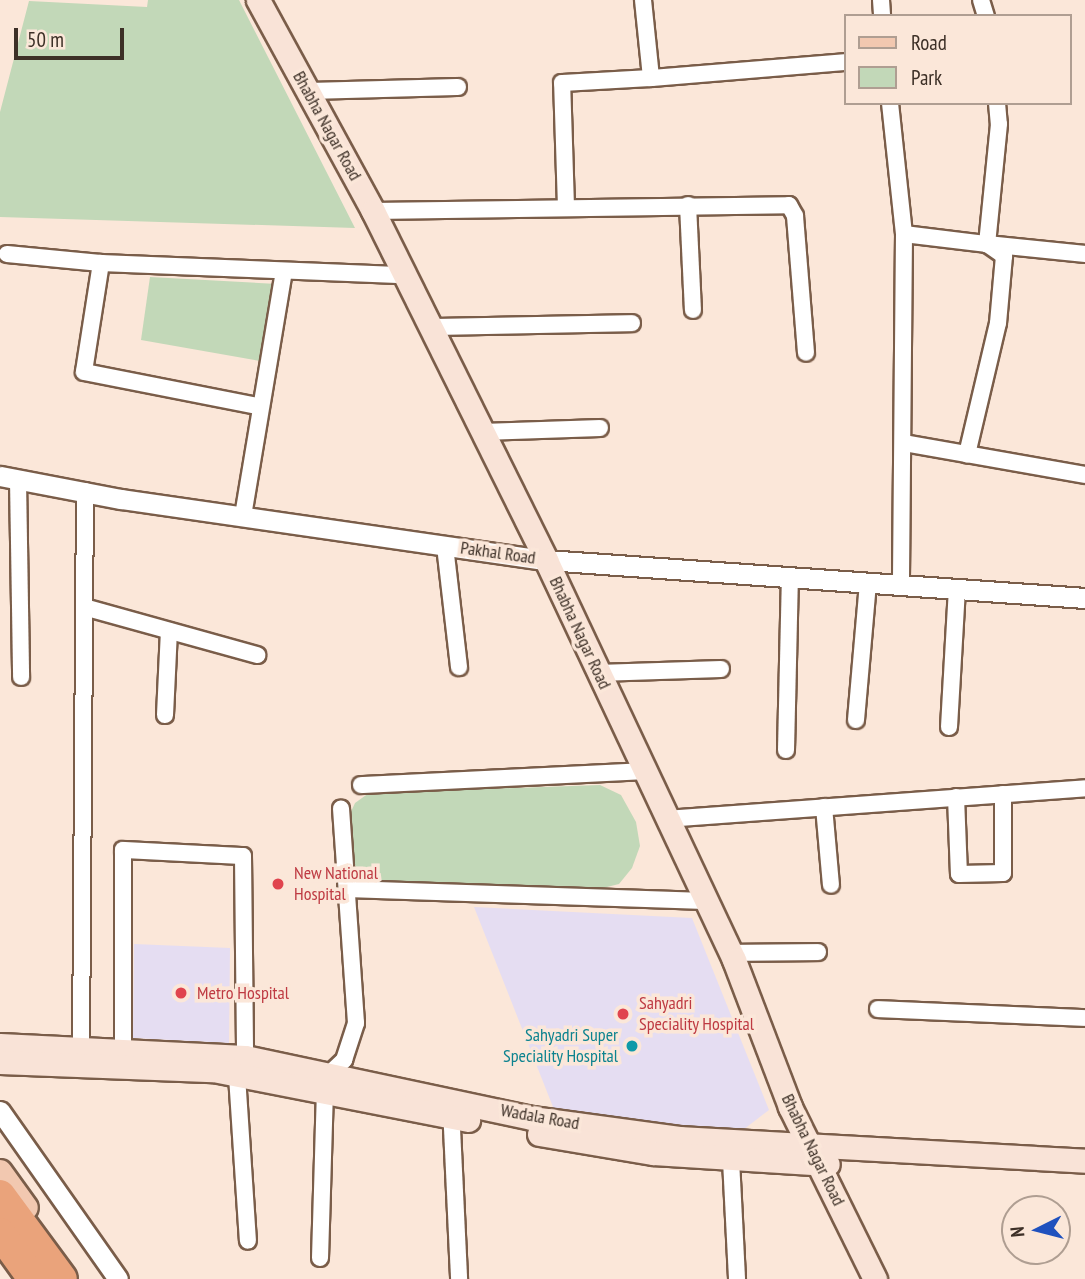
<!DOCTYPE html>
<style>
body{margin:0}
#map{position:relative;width:1085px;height:1279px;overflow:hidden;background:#fbe7d9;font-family:"PT Sans Narrow",sans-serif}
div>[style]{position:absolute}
.medical>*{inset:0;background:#e5ddf2}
.green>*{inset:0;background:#c2d8b8}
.roads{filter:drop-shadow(2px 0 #7a5d49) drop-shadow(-2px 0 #7a5d49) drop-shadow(0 2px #7a5d49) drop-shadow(0 -2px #7a5d49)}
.minor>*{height:16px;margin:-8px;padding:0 8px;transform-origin:8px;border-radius:8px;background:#fff}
.tertiary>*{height:19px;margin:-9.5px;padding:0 9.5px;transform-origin:9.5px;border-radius:9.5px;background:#fff}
.secondary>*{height:23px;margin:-11.5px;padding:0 11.5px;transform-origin:11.5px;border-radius:11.5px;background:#f9e3d7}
.primary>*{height:24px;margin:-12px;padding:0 12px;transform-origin:12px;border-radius:12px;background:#f2c8b0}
.motorway>*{height:30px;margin:-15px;padding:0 15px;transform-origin:15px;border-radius:15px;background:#eaa37b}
.dots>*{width:19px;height:19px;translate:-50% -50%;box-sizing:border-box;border:4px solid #fbe7d9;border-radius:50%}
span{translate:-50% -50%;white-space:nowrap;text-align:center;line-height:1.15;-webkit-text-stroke:7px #fbe7d9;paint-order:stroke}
.street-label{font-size:18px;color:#3d3027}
.health-label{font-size:18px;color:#be3a42}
.left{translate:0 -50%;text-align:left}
.culture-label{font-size:18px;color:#0d838f}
.right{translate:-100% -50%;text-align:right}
.legend{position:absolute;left:844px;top:14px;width:228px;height:91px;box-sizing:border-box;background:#fbe7d9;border:2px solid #af9e92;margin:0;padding:9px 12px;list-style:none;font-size:21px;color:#3d3027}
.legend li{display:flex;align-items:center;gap:14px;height:35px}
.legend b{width:35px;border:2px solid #af9e92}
.north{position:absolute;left:1001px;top:1195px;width:70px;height:70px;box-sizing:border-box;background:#fbe7d9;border:2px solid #af9e92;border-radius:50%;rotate:264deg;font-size:19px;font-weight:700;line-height:28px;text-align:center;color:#3d3027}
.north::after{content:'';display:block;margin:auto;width:24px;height:32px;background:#1f51be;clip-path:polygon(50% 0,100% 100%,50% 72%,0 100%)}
.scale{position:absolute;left:14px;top:28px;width:110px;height:32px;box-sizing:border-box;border:4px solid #3d3027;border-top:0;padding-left:9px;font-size:21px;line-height:24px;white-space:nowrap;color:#3d3027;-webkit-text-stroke:5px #fbe7d9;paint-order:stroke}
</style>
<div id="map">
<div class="medical">
<div style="clip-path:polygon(474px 907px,692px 918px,769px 1110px,739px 1133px,555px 1112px)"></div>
<div style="clip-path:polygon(134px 944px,230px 948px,229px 1043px,133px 1038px)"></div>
</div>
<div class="green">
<div style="clip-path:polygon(148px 0,239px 0,355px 228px,0 217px,0 112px,29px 1px,147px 7px)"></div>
<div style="clip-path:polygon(150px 277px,277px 284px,260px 361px,141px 340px)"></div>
<div style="clip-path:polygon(600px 785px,621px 795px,636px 822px,640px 846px,632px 868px,619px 884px,595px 890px,370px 883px,358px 872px,351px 855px,348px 818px,355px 803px,369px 793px)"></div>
</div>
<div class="roads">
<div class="minor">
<div style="left:643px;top:0;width:78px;rotate:84.1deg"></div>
<div style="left:651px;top:78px;width:195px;rotate:-4.7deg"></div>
<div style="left:881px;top:0;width:16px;rotate:86deg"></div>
<div style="left:981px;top:0;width:17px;rotate:73deg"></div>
<div style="left:308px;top:91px;width:150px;rotate:-1.5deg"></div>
<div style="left:890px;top:103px;width:132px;rotate:83.9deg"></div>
<div style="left:904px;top:234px;width:352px;rotate:90.5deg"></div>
<div style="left:997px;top:103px;width:21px;rotate:85deg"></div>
<div style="left:999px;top:124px;width:121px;rotate:95.7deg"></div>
<div style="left:987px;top:244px;width:99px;rotate:5.8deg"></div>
<div style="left:688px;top:205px;width:105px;rotate:87.3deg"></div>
<div style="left:566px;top:207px;width:124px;rotate:-91.8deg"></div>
<div style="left:562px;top:83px;width:89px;rotate:-3.2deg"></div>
<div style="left:373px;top:211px;width:416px;rotate:-0.8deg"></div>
<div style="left:789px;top:205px;width:13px;rotate:61deg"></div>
<div style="left:795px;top:216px;width:137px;rotate:85.4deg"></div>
<div style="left:904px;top:234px;width:84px;rotate:6.9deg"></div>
<div style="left:987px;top:244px;width:21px;rotate:35deg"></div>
<div style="left:1004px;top:256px;width:67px;rotate:95.1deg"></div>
<div style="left:998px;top:323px;width:135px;rotate:103.3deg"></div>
<div style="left:7px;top:254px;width:94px;rotate:5.5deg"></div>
<div style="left:101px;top:263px;width:303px;rotate:2.3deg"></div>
<div style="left:101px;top:263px;width:110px;rotate:98.9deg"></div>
<div style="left:84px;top:372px;width:177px;rotate:11.1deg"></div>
<div style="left:430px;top:327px;width:202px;rotate:-1.1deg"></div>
<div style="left:483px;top:432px;width:117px;rotate:-2deg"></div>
<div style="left:904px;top:443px;width:184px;rotate:10deg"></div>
<div style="left:18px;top:479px;width:198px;rotate:89.1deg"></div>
<div style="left:243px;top:516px;width:248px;rotate:-80.5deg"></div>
<div style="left:445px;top:546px;width:122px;rotate:83.4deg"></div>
<div style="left:84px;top:607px;width:180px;rotate:15.5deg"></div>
<div style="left:598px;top:673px;width:123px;rotate:-1.9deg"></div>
<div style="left:165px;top:715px;width:84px;rotate:-87.3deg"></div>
<div style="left:856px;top:720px;width:137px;rotate:-85deg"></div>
<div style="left:949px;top:727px;width:137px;rotate:-86.7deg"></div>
<div style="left:786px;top:750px;width:172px;rotate:-88.7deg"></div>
<div style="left:361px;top:785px;width:283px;rotate:-2.8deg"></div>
<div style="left:956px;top:797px;width:77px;rotate:87.8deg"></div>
<div style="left:959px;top:874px;width:44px;rotate:-1.3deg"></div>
<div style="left:1003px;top:873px;width:79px;rotate:-90deg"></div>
<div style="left:824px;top:807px;width:78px;rotate:84.9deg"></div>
<div style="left:667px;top:819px;width:419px;rotate:-4.2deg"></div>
<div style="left:347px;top:889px;width:358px;rotate:1.9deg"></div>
<div style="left:729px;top:953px;width:89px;rotate:-0.6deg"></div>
<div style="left:878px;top:1009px;width:207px;rotate:2.5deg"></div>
<div style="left:81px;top:1047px;width:556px;rotate:-89.59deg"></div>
<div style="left:123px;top:1049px;width:199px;rotate:-90deg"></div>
<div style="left:123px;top:850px;width:120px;rotate:2.9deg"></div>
<div style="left:243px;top:856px;width:201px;rotate:89.4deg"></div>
<div style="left:329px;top:1074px;width:21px;rotate:-43deg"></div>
<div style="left:344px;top:1060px;width:39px;rotate:-72deg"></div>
<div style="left:356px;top:1023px;width:215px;rotate:-94deg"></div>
<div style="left:237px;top:1076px;width:165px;rotate:86.2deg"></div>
<div style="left:451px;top:1107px;width:172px;rotate:87.3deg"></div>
<div style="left:731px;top:1160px;width:119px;rotate:87.1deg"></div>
<div style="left:320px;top:1258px;width:167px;rotate:-88.3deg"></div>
</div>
<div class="tertiary">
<div style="left:0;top:476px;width:123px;rotate:10.8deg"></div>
<div style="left:121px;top:499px;width:429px;rotate:8.2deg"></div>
<div style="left:546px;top:560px;width:540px;rotate:4.03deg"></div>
<div style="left:0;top:1111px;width:205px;rotate:54.9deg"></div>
</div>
<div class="secondary">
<div style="left:258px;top:0;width:240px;rotate:61.4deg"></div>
<div style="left:373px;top:211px;width:390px;rotate:63.6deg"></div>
<div style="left:546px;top:560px;width:442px;rotate:64.8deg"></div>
<div style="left:734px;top:960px;width:157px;rotate:69.1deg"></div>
<div style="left:790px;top:1107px;width:192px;rotate:63.7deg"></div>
<div style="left:0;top:1045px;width:245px;rotate:2.8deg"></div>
<div style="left:245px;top:1057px;width:293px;rotate:12deg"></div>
<div style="left:532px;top:1118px;width:148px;rotate:7.7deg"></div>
<div style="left:679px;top:1138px;width:407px;rotate:3.2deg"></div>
<div style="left:0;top:1062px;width:213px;rotate:2.2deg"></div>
<div style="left:213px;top:1070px;width:260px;rotate:11.1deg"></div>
<div style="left:539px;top:1134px;width:116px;rotate:9.5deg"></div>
<div style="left:653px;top:1153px;width:175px;rotate:3.6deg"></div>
</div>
<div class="primary">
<div style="left:0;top:1172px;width:44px;rotate:54.2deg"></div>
</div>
<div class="motorway">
<div style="left:0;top:1195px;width:104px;rotate:53.6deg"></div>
<div style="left:0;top:1233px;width:57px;rotate:54.3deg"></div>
</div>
</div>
<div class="dots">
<div style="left:278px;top:884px;background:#e0444e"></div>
<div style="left:181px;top:993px;background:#e0444e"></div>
<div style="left:623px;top:1014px;background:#e0444e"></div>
<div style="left:632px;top:1046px;background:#0f9aa8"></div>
</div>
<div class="street-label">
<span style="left:327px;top:126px;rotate:61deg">Bhabha Nagar Road</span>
<span style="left:498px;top:553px;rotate:8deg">Pakhal Road</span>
<span style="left:580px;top:633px;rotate:65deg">Bhabha Nagar Road</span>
<span style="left:540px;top:1117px;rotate:10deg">Wadala Road</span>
<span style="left:813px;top:1150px;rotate:64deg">Bhabha Nagar Road</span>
</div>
<div class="health-label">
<span class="left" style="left:294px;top:884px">New National<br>Hospital</span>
<span class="left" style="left:197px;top:993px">Metro Hospital</span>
<span class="left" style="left:639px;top:1014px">Sahyadri<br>Speciality Hospital</span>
</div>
<div class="culture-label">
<span class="right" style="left:618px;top:1046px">Sahyadri Super<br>Speciality Hospital</span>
</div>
<ul class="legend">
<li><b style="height:9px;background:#f2c8b0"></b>Road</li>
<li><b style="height:19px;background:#c2d8b8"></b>Park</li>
</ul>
<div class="north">N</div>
<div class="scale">50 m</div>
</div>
